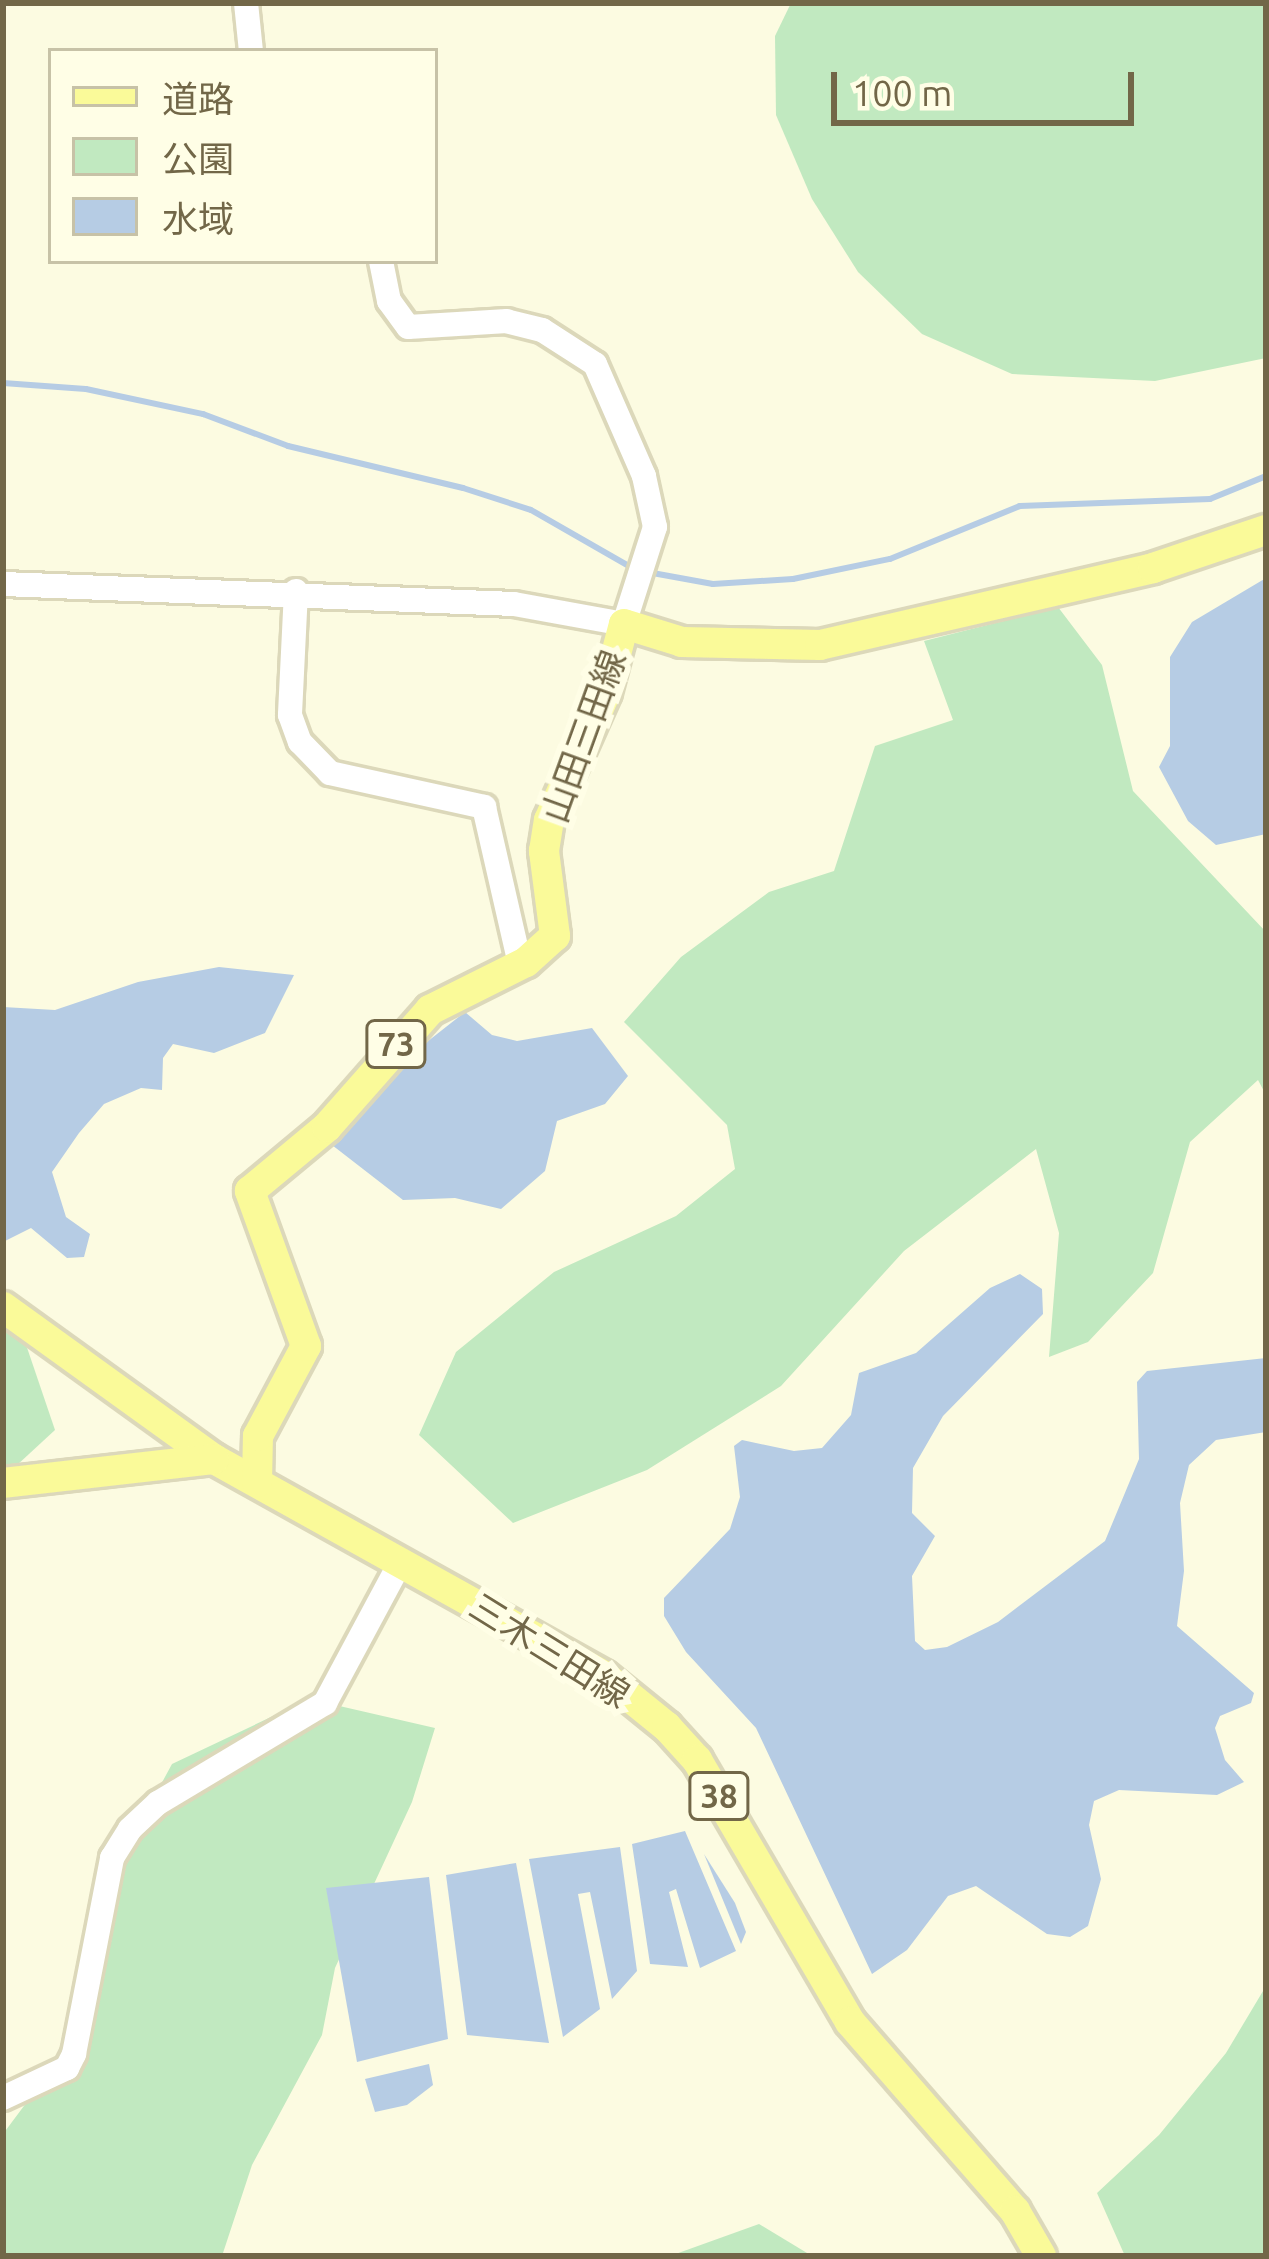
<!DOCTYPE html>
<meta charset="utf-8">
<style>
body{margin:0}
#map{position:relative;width:1269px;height:2259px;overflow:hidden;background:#fcfbe1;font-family:Ubuntu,"Noto Sans JP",sans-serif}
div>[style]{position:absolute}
.green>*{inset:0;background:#c1e9c0}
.water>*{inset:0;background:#b6cce4}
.stream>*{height:6px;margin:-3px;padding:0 3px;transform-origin:3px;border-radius:3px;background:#b6cce4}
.roads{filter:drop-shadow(3px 0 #dcd8ba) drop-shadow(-3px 0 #dcd8ba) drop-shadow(0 3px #dcd8ba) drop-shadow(0 -3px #dcd8ba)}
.minor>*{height:24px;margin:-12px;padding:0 12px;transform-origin:12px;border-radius:12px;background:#fff}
.major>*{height:30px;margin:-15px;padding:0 15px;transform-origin:15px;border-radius:15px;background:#fafa99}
span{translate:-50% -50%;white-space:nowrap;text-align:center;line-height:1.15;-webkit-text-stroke:12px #fffee6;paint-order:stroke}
.shield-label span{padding:3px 9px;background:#fffee6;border:3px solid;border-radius:9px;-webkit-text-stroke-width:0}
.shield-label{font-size:33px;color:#726748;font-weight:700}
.street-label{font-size:36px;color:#726748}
.frame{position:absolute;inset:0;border:6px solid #726748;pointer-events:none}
.legend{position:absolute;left:48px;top:48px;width:390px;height:216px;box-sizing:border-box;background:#fffee6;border:3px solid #c7c2a7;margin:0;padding:15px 21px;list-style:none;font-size:36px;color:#726748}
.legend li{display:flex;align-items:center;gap:24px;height:60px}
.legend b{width:60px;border:3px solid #c7c2a7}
.scale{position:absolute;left:831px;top:72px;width:303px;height:54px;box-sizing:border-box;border:6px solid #726748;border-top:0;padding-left:15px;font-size:36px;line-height:42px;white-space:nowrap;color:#726748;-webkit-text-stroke:9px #fffee6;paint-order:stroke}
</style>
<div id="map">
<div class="green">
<div style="clip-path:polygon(791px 3px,1266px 3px,1266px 358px,1155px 381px,1012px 374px,922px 334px,858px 272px,812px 199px,776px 115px,775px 36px)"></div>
<div style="clip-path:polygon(1058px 607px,1102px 665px,1133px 791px,1266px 932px,1266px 1095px,1258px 1080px,1190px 1142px,1153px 1273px,1088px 1342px,1049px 1357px,1059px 1233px,1036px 1149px,904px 1251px,781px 1386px,647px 1470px,513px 1523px,419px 1435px,456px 1352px,554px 1272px,676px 1216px,735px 1169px,727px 1125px,624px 1022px,681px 957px,769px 892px,834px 871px,875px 746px,953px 720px,924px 641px)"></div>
<div style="clip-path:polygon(3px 1320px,19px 1324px,55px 1430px,3px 1478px)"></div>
<div style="clip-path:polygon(309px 1699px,435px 1728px,412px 1802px,335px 1968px,322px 2035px,252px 2165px,222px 2256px,3px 2256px,3px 2134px,71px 2043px,108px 1882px,172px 1764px)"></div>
<div style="clip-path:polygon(1266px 1986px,1266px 2256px,1125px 2256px,1097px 2193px,1159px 2135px,1226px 2053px)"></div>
<div style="clip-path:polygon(759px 2224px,812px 2256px,670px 2256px)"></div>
</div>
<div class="water">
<div style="clip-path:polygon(1266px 578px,1266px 834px,1216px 845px,1188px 821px,1159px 767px,1170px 746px,1170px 657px,1192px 622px)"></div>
<div style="clip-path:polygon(219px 967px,294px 975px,265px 1033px,214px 1053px,173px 1044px,163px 1058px,162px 1090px,141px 1088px,104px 1104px,79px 1133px,52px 1172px,66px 1217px,90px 1234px,84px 1257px,67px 1258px,31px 1228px,3px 1242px,3px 1007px,55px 1010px,138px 982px)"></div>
<div style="clip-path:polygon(465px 1012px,492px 1035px,517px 1041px,592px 1028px,628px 1076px,605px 1104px,557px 1121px,545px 1171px,501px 1209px,455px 1198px,403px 1200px,332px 1145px,390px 1071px)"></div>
<div style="clip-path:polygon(1020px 1274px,1042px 1289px,1043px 1314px,943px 1416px,913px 1468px,912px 1513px,935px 1536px,912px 1576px,915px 1641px,925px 1650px,947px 1647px,998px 1622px,1105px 1541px,1139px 1459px,1137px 1382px,1147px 1371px,1266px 1358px,1266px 1432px,1216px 1440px,1189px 1465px,1180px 1503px,1184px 1571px,1177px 1626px,1254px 1693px,1251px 1703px,1220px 1716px,1215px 1728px,1225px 1760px,1244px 1782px,1217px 1795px,1119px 1790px,1094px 1801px,1089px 1825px,1101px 1879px,1088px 1926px,1070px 1937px,1047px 1934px,976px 1886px,948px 1896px,907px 1950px,872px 1974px,756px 1728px,686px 1652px,664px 1616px,664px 1598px,730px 1529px,740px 1497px,734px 1446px,742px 1440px,794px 1451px,822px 1448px,851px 1415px,859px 1373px,916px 1353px,990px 1288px)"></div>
<div style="clip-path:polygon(685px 1831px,736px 1951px,700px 1968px,676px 1889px,669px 1892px,688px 1967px,650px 1964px,632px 1844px)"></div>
<div style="clip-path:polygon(620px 1847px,637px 1971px,612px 1999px,590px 1892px,578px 1894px,600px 2009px,563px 2037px,529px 1859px)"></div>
<div style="clip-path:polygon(704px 1854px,735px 1903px,746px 1932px,741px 1944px)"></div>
<div style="clip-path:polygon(516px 1863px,549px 2043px,467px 2035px,446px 1875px)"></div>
<div style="clip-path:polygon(429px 1877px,448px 2039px,357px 2062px,326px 1888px)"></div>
<div style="clip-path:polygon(429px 2064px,433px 2085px,407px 2105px,375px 2112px,365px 2079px)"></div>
</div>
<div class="stream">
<div style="left:3px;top:383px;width:83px;rotate:4.1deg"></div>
<div style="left:86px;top:389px;width:120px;rotate:12.1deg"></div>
<div style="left:203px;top:414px;width:91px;rotate:20.6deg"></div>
<div style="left:288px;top:446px;width:180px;rotate:13.5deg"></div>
<div style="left:463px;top:488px;width:71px;rotate:17.9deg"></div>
<div style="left:531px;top:510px;width:119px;rotate:29.8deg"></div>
<div style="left:647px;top:572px;width:67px;rotate:10.3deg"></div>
<div style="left:713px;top:584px;width:80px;rotate:-3.6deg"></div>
<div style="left:793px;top:579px;width:99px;rotate:-11.7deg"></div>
<div style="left:890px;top:559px;width:140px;rotate:-22.2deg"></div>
<div style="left:1020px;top:506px;width:190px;rotate:-2.1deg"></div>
<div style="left:1210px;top:499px;width:61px;rotate:-22.3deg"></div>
</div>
<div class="roads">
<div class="minor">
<div style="left:246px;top:3px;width:48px;rotate:84.1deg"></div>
<div style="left:3px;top:584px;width:511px;rotate:2.24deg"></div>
<div style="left:514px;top:604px;width:112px;rotate:10.3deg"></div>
<div style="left:624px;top:624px;width:102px;rotate:-72.3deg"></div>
<div style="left:655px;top:527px;width:52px;rotate:-102.2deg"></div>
<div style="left:644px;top:476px;width:122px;rotate:-113.6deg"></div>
<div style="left:595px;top:364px;width:63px;rotate:-147.3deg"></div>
<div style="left:542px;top:330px;width:36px;rotate:-166deg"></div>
<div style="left:507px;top:321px;width:99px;rotate:176.5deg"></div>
<div style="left:408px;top:327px;width:32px;rotate:-126deg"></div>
<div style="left:389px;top:301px;width:41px;rotate:-101.3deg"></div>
<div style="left:296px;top:591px;width:124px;rotate:92.8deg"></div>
<div style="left:290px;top:715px;width:29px;rotate:70deg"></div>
<div style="left:300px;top:742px;width:43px;rotate:45.9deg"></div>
<div style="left:330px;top:773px;width:158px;rotate:12.4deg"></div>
<div style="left:484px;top:807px;width:161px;rotate:77.1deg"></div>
<div style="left:3px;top:2098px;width:71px;rotate:-25.1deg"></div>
<div style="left:67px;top:2068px;width:16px;rotate:-63deg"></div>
<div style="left:74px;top:2054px;width:200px;rotate:-79deg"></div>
<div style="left:112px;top:1858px;width:34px;rotate:-58deg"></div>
<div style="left:130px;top:1829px;width:38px;rotate:-43deg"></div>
<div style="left:158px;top:1803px;width:195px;rotate:-30.9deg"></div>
<div style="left:325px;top:1703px;width:161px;rotate:-61.8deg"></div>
</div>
<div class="major">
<div style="left:3px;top:1307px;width:260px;rotate:35.8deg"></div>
<div style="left:214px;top:1459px;width:446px;rotate:29.1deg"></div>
<div style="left:604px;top:1676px;width:81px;rotate:39deg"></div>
<div style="left:667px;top:1727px;width:45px;rotate:47.7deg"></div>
<div style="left:697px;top:1760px;width:303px;rotate:59.7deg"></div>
<div style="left:850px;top:2022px;width:251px;rotate:48.9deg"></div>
<div style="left:1015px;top:2211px;width:52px;rotate:60deg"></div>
<div style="left:257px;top:1482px;width:46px;rotate:-88.8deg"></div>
<div style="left:258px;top:1436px;width:102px;rotate:-61.9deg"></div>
<div style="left:306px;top:1346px;width:165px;rotate:-109.9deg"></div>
<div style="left:250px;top:1191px;width:100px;rotate:-39.7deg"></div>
<div style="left:327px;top:1127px;width:156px;rotate:-48.6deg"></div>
<div style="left:430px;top:1010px;width:107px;rotate:-26.6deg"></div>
<div style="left:526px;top:962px;width:39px;rotate:-42deg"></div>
<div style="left:555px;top:936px;width:86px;rotate:-97.4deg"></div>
<div style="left:544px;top:851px;width:31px;rotate:-81deg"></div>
<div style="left:549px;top:820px;width:140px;rotate:-66deg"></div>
<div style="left:606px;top:692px;width:70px;rotate:-75.2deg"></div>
<div style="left:624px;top:624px;width:61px;rotate:17.2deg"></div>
<div style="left:682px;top:642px;width:138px;rotate:1.2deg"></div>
<div style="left:820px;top:645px;width:342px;rotate:-13deg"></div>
<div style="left:1153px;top:568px;width:119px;rotate:-18.6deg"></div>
<div style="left:3px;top:1483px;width:212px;rotate:-6.5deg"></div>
</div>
</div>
<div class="shield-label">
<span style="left:396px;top:1044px">73</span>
<span style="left:719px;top:1796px">38</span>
</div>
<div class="street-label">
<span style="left:583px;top:736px;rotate:-70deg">山田三田線</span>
<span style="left:550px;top:1650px;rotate:32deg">三木三田線</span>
</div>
<div class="frame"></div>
<ul class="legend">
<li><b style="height:15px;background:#fafa99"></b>道路</li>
<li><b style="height:33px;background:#c1e9c0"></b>公園</li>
<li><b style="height:33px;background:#b6cce4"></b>水域</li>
</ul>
<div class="scale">100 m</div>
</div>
